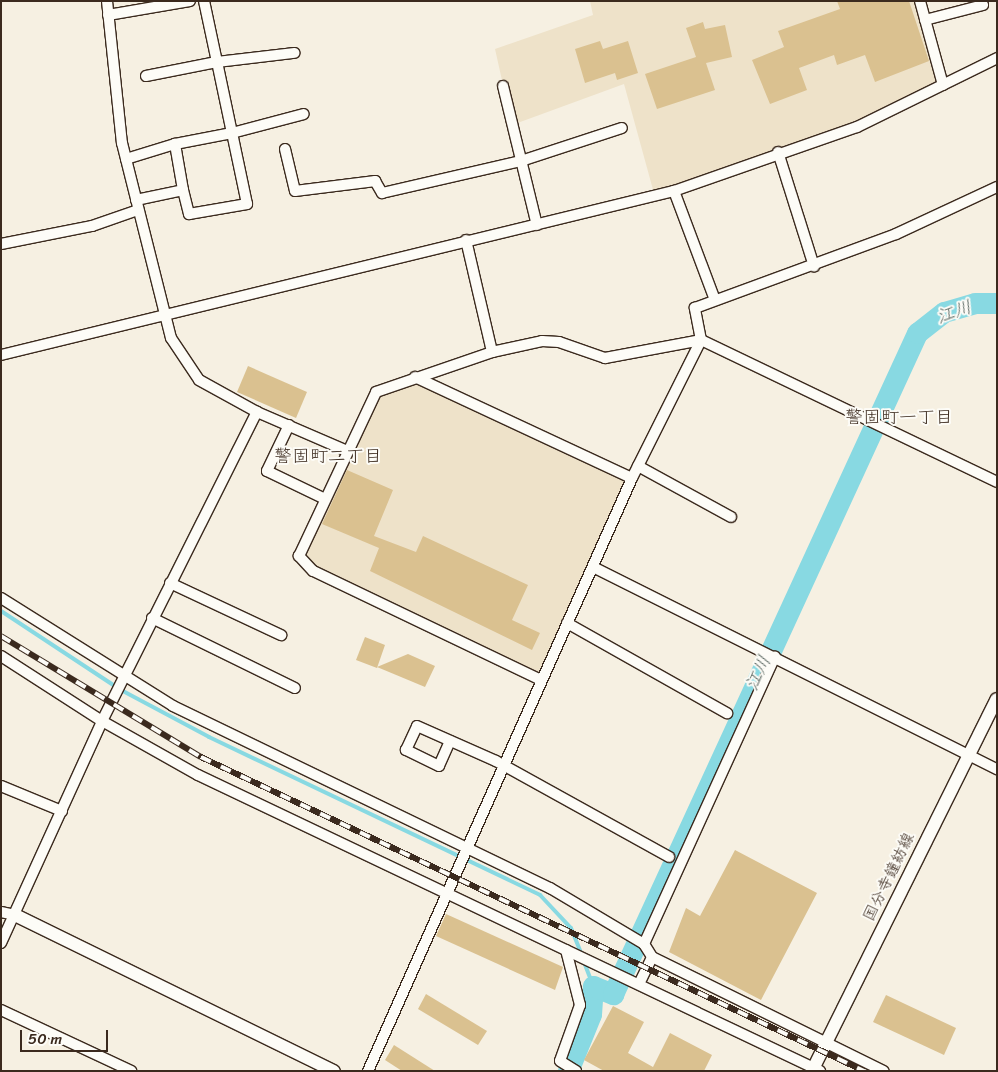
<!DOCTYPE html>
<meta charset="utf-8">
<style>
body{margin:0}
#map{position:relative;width:998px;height:1072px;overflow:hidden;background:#f6f0e2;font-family:Sriracha,"Klee One",sans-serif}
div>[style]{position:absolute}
.built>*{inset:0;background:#eee2c9}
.stream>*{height:4px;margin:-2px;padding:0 2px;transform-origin:2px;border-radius:2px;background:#88d9e2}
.river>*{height:21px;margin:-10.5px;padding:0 10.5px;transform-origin:10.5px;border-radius:10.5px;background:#88d9e2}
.building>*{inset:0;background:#dac190}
.roads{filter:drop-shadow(1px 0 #3b2a1e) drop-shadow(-1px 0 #3b2a1e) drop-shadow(0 1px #3b2a1e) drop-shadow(0 -1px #3b2a1e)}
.minor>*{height:10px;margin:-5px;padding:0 5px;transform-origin:5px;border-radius:5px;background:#fdfcf7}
.tertiary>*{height:12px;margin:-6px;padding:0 6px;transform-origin:6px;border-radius:6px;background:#fdfcf7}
.rail>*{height:5.5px;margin-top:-2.75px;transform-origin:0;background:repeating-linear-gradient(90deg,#fdfcf7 0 11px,#3b2a1e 0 22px);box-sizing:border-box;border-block:1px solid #3b2a1e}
span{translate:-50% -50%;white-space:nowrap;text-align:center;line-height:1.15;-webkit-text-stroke:4px #fdfcf7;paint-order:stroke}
.street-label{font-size:16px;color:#3b2a1e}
.water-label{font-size:18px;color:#525f59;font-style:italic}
.neighbourhood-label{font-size:18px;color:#3b2a1e}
.frame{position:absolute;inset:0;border:2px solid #3b2a1e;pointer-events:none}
.scale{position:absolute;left:20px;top:1030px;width:88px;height:22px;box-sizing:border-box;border:2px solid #3b2a1e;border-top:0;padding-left:6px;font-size:15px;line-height:18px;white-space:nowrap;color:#3b2a1e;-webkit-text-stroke:4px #fdfcf7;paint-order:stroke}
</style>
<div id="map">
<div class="built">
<div style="clip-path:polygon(590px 1px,920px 1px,943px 85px,857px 127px,655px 197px,624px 84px,512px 125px,495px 49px,593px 15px)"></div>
<div style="clip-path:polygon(415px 377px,632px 478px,541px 680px,313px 571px,299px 556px,376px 392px)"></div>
</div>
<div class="stream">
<div style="left:1px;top:611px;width:144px;rotate:33.4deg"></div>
<div style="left:121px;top:690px;width:100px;rotate:28.1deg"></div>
<div style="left:209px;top:737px;width:367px;rotate:25.5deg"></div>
<div style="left:540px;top:895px;width:45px;rotate:46.8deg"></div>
<div style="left:571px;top:928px;width:29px;rotate:68deg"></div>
<div style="left:584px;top:962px;width:26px;rotate:69deg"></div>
</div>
<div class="river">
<div style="left:568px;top:1071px;width:61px;rotate:-68deg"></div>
<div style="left:591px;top:1014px;width:28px;rotate:-86deg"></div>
<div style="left:593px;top:986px;width:22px;rotate:22deg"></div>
<div style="left:613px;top:994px;width:728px;rotate:-65.3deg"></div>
<div style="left:917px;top:333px;width:34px;rotate:-38deg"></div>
<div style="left:944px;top:312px;width:32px;rotate:-16deg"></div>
<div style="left:975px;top:303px;width:22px"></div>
</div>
<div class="building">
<div style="clip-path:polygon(837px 1px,909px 1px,929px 61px,875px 82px,865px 55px,837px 65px,834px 55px,799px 68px,807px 90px,770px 104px,752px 60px,784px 47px,778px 31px,840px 9px)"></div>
<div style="clip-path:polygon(703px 22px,705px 29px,725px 25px,732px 57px,706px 63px,715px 90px,657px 109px,645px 74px,696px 57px,686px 28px)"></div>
<div style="clip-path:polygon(600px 41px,603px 49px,628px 41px,638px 73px,617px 80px,615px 73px,585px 83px,575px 49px)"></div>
<div style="clip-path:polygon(248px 366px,307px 392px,296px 418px,237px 392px)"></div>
<div style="clip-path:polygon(347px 470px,393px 490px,374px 536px,416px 552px,423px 536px,528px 585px,512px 620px,540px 633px,532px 650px,370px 571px,379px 548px,322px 524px)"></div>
<div style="clip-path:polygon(365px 637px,385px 645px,377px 668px,356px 660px)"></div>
<div style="clip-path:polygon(408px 654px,435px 666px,425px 687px,377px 667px)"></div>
<div style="clip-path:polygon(735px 850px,817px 893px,761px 1000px,669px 952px,686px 908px,700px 916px)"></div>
<div style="clip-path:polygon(446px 914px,563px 967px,555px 990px,436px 936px)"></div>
<div style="clip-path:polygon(426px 994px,487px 1031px,478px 1045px,418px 1009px)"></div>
<div style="clip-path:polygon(886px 995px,956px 1028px,944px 1055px,873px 1022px)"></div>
<div style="clip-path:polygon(613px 1006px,644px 1022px,628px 1053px,653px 1067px,670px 1033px,712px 1055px,704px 1071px,604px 1071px,584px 1060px)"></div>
<div style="clip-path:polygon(394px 1045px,435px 1071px,402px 1071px,385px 1060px)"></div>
</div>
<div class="roads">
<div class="minor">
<div style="left:107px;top:1px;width:143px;rotate:84deg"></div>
<div style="left:122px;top:143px;width:201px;rotate:75.9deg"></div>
<div style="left:171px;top:338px;width:50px;rotate:56.3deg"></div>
<div style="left:199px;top:380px;width:66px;rotate:28.9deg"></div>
<div style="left:257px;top:412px;width:98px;rotate:23.4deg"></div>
<div style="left:920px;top:1px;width:87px;rotate:74.7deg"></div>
<div style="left:108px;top:15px;width:83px;rotate:-9.7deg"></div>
<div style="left:925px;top:20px;width:60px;rotate:-14.5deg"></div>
<div style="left:146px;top:76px;width:72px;rotate:-11.2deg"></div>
<div style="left:217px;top:62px;width:62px;rotate:-102deg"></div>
<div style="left:503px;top:86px;width:143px;rotate:76.3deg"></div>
<div style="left:285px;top:149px;width:43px;rotate:76.6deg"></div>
<div style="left:295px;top:191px;width:81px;rotate:-7.1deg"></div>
<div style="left:375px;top:181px;width:14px;rotate:60deg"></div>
<div style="left:382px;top:193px;width:143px;rotate:-13deg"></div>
<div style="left:521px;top:161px;width:106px;rotate:-18.1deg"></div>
<div style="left:778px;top:152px;width:120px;rotate:72.5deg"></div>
<div style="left:126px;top:159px;width:51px;rotate:-17deg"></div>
<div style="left:183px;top:190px;width:47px;rotate:-99.9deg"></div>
<div style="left:175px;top:144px;width:58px;rotate:-10.9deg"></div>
<div style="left:232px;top:133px;width:73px;rotate:-101.9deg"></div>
<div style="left:217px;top:62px;width:78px;rotate:-6.7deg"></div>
<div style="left:674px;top:191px;width:116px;rotate:69.4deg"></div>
<div style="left:136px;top:200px;width:48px;rotate:-12deg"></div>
<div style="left:183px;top:190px;width:25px;rotate:76deg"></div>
<div style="left:189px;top:214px;width:59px;rotate:-9.8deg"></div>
<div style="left:247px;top:204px;width:73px;rotate:-101.9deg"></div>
<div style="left:232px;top:133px;width:74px;rotate:-14.8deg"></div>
<div style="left:466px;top:240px;width:115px;rotate:76.9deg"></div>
<div style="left:1px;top:244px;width:93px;rotate:-11.2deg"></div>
<div style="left:92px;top:226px;width:49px;rotate:-19.2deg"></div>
<div style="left:1px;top:355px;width:693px;rotate:-13.7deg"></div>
<div style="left:674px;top:191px;width:194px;rotate:-19.3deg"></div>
<div style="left:857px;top:127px;width:156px;rotate:-26.2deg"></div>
<div style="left:415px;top:377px;width:239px;rotate:25deg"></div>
<div style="left:289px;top:425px;width:51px;rotate:115.6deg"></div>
<div style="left:267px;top:471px;width:64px;rotate:25.8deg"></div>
<div style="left:638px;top:466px;width:106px;rotate:28.7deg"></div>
<div style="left:593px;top:567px;width:452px;rotate:26.6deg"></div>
<div style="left:170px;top:583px;width:123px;rotate:25.1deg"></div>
<div style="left:1px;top:598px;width:203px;rotate:32.1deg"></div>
<div style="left:173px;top:706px;width:419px;rotate:25.8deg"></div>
<div style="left:550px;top:888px;width:109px;rotate:30.8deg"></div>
<div style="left:644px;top:944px;width:15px;rotate:58deg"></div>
<div style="left:652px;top:957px;width:258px;rotate:26.2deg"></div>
<div style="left:152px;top:618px;width:159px;rotate:26.1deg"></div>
<div style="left:567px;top:623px;width:184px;rotate:29.4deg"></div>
<div style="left:1px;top:656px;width:120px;rotate:32.8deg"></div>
<div style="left:102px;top:721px;width:110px;rotate:29.4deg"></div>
<div style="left:198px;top:775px;width:689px;rotate:25.45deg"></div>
<div style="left:541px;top:680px;width:253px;rotate:-154.4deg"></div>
<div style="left:313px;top:571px;width:21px;rotate:-133deg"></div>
<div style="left:299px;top:556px;width:181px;rotate:-64.8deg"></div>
<div style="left:376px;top:392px;width:123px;rotate:-19deg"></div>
<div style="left:492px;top:352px;width:51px;rotate:-12.4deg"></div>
<div style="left:542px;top:341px;width:17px;rotate:3deg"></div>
<div style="left:559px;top:342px;width:49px;rotate:19.2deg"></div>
<div style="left:605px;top:358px;width:98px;rotate:-10.6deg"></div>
<div style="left:701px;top:340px;width:328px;rotate:25.6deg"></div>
<div style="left:450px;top:741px;width:27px;rotate:114deg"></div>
<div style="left:439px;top:766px;width:37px;rotate:-154deg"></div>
<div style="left:406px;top:750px;width:26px;rotate:-65deg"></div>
<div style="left:417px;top:726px;width:86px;rotate:23.9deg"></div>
<div style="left:496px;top:761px;width:198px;rotate:29deg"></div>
<div style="left:1px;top:786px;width:66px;rotate:22.3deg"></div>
<div style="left:1px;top:912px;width:14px;rotate:12deg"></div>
<div style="left:1px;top:943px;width:244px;rotate:-65.5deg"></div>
<div style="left:102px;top:721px;width:346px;rotate:-63.4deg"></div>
<div style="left:644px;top:944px;width:316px;rotate:-65.5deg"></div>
<div style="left:566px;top:950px;width:57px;rotate:75.7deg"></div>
<div style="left:580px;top:1005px;width:59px;rotate:109.7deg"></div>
<div style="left:560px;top:1061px;width:19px;rotate:32deg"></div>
<div style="left:639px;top:984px;width:30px;rotate:-64deg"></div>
<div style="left:1px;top:1010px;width:144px;rotate:25.1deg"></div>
<div style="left:368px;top:1071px;width:649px;rotate:-66deg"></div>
<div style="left:632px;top:478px;width:154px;rotate:-63.4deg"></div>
<div style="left:701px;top:340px;width:33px;rotate:-101deg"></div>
<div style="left:695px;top:308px;width:214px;rotate:-20.2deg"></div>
<div style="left:896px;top:234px;width:111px;rotate:-25deg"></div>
</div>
<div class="tertiary">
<div style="left:15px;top:915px;width:355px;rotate:26.1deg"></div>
<div style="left:812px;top:1071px;width:415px;rotate:-63.6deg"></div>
</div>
</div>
<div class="rail">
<div style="left:1px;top:636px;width:234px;rotate:31.2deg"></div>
<div style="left:201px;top:757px;width:734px;rotate:25.34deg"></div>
</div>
<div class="street-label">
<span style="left:889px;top:877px;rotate:-64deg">国分寺鐘紡線</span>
</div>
<div class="water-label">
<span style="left:954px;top:312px;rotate:-19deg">江川</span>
<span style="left:758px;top:673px;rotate:-65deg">江川</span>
</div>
<div class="neighbourhood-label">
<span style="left:899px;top:417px">警固町一丁目</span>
<span style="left:328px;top:456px">警固町二丁目</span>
</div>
<div class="frame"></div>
<div class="scale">50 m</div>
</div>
